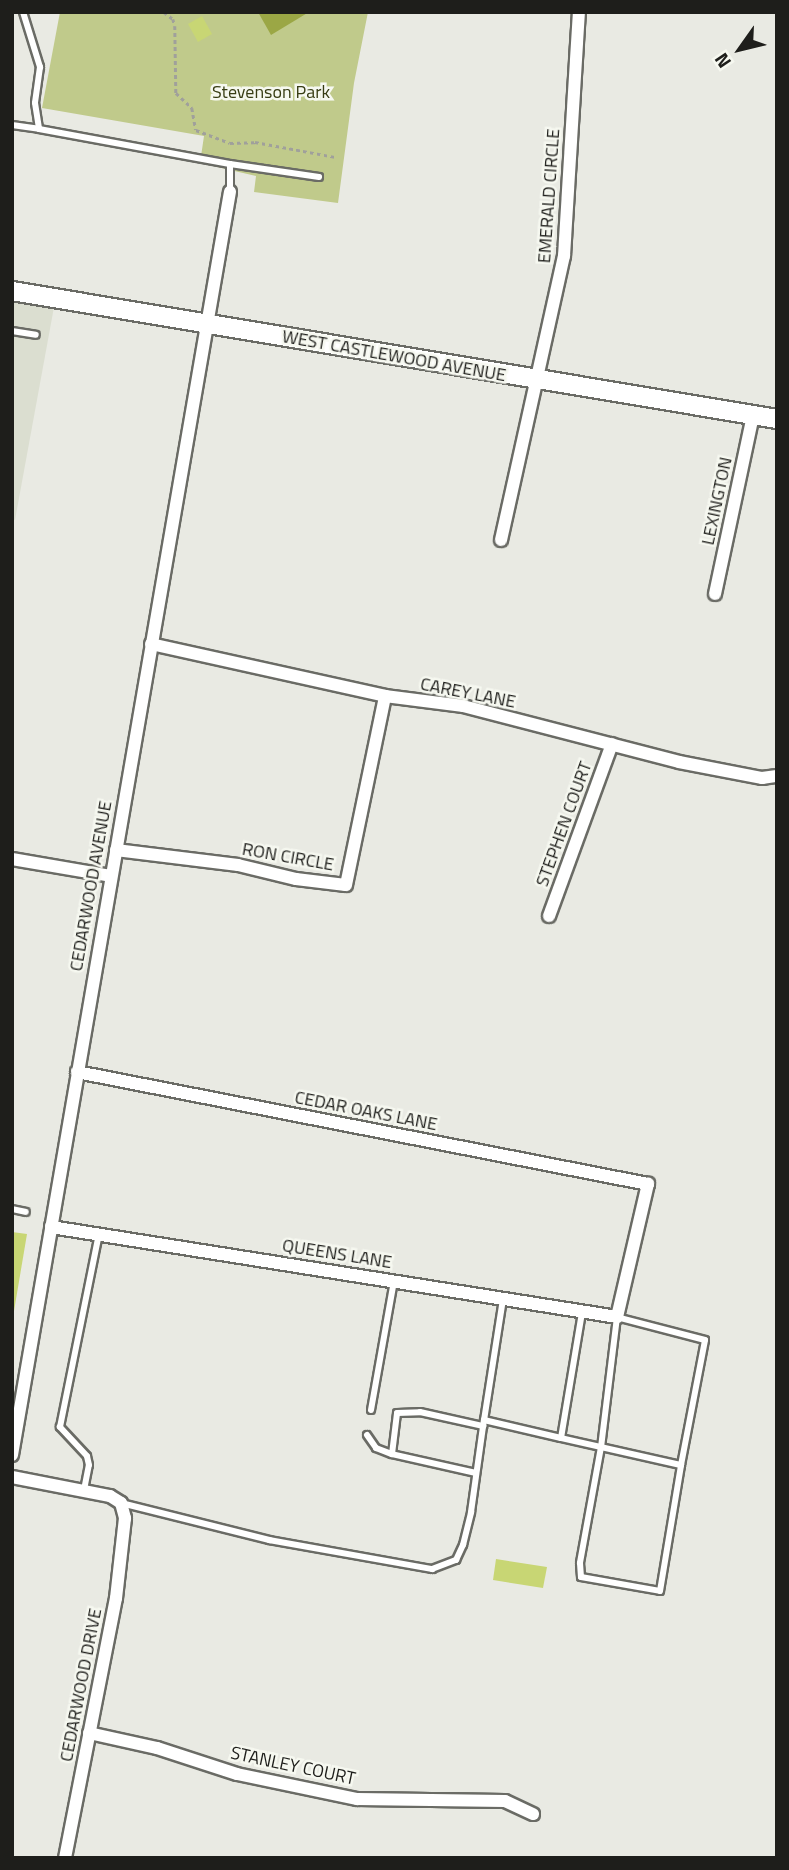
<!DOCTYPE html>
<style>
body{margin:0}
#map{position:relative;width:789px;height:1870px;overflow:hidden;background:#e9eae3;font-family:"Titillium Web",sans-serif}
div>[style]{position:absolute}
.built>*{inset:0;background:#dbded0}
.green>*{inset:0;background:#c0ca8b}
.water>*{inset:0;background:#9ba745}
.building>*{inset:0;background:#c8d674}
.path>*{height:2.5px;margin-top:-1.25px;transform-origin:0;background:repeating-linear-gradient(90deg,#a0a09b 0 3.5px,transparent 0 7px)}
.roads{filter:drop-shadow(2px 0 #6a6b65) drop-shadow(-2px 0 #6a6b65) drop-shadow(0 2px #6a6b65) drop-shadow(0 -2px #6a6b65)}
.lane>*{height:6px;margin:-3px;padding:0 3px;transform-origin:3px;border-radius:3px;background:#fff}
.street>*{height:12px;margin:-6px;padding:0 6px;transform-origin:6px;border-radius:6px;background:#fff}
.secondary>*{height:18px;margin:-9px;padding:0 9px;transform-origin:9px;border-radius:9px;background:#fff}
span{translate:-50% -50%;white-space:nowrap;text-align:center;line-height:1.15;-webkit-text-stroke:5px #f6f8f0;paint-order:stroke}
.park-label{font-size:18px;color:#373c13}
.street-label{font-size:18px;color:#1e1e1b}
.frame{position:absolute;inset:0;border:14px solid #1e1e1b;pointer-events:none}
.north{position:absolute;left:705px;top:14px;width:70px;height:70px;-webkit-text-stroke:5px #f6f8f0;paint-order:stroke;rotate:236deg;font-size:19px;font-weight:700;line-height:28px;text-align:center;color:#1e1e1b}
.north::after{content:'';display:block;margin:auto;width:24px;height:32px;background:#1e1e1b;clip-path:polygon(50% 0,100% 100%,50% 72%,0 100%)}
</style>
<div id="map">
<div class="built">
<div style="clip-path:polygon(12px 300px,54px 307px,15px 520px,12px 519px)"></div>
</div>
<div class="green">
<div style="clip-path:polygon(60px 12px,368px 12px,354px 83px,338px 203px,254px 192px,256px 176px,200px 163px,204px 136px,42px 108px)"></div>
</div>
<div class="water">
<div style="clip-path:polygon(258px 12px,309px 12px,271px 35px)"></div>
</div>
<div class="building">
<div style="clip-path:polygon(202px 16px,212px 34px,198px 42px,188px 24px)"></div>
<div style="clip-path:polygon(12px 1232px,27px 1234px,14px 1311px,12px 1311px)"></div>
<div style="clip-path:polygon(496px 1559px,547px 1567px,543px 1588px,493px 1580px)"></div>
</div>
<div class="path">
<div style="left:164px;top:12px;width:11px;rotate:38deg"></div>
<div style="left:173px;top:19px;width:7px;rotate:74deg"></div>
<div style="left:175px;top:26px;width:67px;rotate:89.1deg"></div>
<div style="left:176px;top:93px;width:22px;rotate:43deg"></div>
<div style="left:192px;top:108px;width:22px;rotate:80deg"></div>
<div style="left:196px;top:130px;width:36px;rotate:21deg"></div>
<div style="left:230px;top:143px;width:25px;rotate:-2deg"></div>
<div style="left:255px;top:142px;width:81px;rotate:10.6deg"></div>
</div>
<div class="roads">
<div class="lane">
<div style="left:23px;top:12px;width:58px;rotate:72.8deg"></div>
<div style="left:40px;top:67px;width:36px;rotate:98deg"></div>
<div style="left:35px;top:103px;width:26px;rotate:81deg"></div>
<div style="left:39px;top:129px;width:194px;rotate:10.4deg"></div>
<div style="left:230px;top:164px;width:28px;rotate:90deg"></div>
<div style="left:12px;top:125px;width:27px;rotate:8deg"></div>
<div style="left:230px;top:164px;width:90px;rotate:8.3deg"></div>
<div style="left:12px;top:331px;width:24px;rotate:9deg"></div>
<div style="left:12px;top:1209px;width:14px;rotate:12deg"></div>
<div style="left:503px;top:1299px;width:122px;rotate:98.9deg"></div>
<div style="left:484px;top:1420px;width:79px;rotate:13.2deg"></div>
<div style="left:561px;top:1438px;width:123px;rotate:12.7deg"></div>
<div style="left:681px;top:1465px;width:127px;rotate:-79.1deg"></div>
<div style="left:705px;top:1340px;width:91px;rotate:-165.4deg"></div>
<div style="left:617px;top:1317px;width:131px;rotate:97deg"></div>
<div style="left:601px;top:1447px;width:118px;rotate:100.3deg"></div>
<div style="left:580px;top:1563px;width:14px;rotate:86deg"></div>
<div style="left:581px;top:1577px;width:80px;rotate:10deg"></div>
<div style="left:660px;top:1591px;width:128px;rotate:-80.5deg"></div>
<div style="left:371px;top:1410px;width:131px;rotate:-79.9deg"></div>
<div style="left:367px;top:1435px;width:16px;rotate:55deg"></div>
<div style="left:376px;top:1448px;width:17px;rotate:21deg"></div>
<div style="left:561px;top:1438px;width:128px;rotate:-80.5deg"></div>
<div style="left:476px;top:1473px;width:86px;rotate:-167.3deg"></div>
<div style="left:392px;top:1454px;width:41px;rotate:-83deg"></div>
<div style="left:397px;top:1413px;width:23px;rotate:-2deg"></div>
<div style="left:420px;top:1412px;width:65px;rotate:12.5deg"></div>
<div style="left:84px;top:1490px;width:25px;rotate:-79deg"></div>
<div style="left:89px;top:1465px;width:9px;rotate:-103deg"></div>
<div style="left:87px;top:1456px;width:40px;rotate:-133deg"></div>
<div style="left:60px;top:1427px;width:197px;rotate:-78.6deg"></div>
<div style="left:121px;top:1503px;width:153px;rotate:14deg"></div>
<div style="left:269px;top:1540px;width:166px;rotate:10.1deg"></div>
<div style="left:432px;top:1569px;width:26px;rotate:-21deg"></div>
<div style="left:456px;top:1560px;width:17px;rotate:-65deg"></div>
<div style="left:463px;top:1545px;width:34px;rotate:-76deg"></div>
<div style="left:471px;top:1512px;width:93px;rotate:-82deg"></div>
</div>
<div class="street">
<div style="left:501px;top:540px;width:291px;rotate:-77.5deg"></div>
<div style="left:564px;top:256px;width:244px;rotate:-86.5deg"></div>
<div style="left:715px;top:594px;width:183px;rotate:-78deg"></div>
<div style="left:151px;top:644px;width:240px;rotate:12.5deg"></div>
<div style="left:385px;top:696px;width:79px;rotate:7.3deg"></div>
<div style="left:463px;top:706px;width:223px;rotate:14.5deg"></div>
<div style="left:679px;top:762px;width:85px;rotate:10.9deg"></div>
<div style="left:762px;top:778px;width:15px;rotate:-8deg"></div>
<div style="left:116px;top:850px;width:123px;rotate:7deg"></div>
<div style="left:238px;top:865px;width:60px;rotate:13.6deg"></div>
<div style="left:296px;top:879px;width:50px;rotate:6.8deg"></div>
<div style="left:346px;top:885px;width:193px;rotate:-78.3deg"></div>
<div style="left:12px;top:859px;width:100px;rotate:9.7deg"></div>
<div style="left:549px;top:916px;width:183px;rotate:-69.9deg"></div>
<div style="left:51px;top:1227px;width:573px;rotate:9.03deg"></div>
<div style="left:617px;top:1317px;width:137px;rotate:-76.9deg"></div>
<div style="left:648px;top:1184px;width:582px;rotate:-168.9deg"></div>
<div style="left:12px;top:1455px;width:1282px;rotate:-80.21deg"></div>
<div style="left:12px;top:1477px;width:100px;rotate:11deg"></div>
<div style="left:110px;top:1496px;width:13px;rotate:32deg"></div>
<div style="left:121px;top:1503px;width:16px;rotate:75deg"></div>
<div style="left:125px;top:1518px;width:81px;rotate:96.4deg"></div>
<div style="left:116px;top:1598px;width:265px;rotate:101.1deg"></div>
<div style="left:89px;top:1733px;width:70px;rotate:12.4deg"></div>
<div style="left:157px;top:1748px;width:84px;rotate:18deg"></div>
<div style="left:237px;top:1774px;width:123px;rotate:11.8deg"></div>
<div style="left:357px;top:1799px;width:148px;rotate:0.8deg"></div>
<div style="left:505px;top:1801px;width:31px;rotate:25deg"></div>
</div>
<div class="secondary">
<div style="left:12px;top:291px;width:776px;rotate:9.5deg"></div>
</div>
</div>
<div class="park-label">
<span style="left:271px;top:92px">Stevenson Park</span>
</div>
<div class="street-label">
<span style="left:549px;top:196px;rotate:-86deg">EMERALD CIRCLE</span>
<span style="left:394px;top:356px;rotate:10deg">WEST CASTLEWOOD AVENUE</span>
<span style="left:717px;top:501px;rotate:-78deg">LEXINGTON</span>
<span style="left:468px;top:693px;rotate:11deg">CAREY LANE</span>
<span style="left:564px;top:824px;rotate:-70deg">STEPHEN COURT</span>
<span style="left:288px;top:857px;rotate:10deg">RON CIRCLE</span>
<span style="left:91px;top:886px;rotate:-80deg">CEDARWOOD AVENUE</span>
<span style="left:366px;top:1111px;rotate:11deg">CEDAR OAKS LANE</span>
<span style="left:337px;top:1254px;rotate:9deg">QUEENS LANE</span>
<span style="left:81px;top:1685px;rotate:-79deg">CEDARWOOD DRIVE</span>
<span style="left:293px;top:1766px;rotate:12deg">STANLEY COURT</span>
</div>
<div class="frame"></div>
<div class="north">N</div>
</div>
